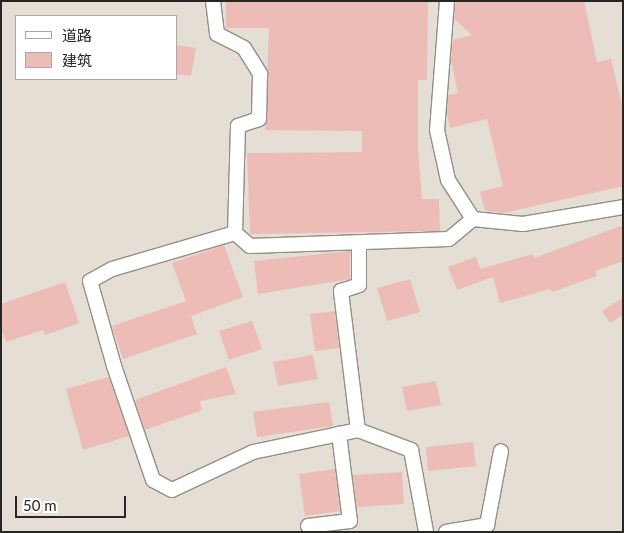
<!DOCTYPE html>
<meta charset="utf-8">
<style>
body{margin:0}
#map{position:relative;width:624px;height:533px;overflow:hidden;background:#e4ded4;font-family:Lato,"Noto Sans SC",sans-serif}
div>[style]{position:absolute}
.building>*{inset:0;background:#edbcb7}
.roads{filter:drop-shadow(1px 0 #948f85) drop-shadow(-1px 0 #948f85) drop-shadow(0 1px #948f85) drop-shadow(0 -1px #948f85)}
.street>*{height:14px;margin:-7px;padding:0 7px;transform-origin:7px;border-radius:7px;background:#fff}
span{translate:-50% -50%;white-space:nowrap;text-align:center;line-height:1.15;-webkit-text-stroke:4px #fff;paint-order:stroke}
.frame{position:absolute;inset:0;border:2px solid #282622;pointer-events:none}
.legend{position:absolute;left:15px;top:15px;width:162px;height:65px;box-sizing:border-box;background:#fff;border:1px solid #a9a8a7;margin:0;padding:6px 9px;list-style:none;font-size:15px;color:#282622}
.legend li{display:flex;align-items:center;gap:10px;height:25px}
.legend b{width:25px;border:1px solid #a9a8a7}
.scale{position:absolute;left:15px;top:496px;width:111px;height:22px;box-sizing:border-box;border:2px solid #282622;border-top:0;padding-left:6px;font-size:15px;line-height:18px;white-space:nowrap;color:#282622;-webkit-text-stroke:4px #fff;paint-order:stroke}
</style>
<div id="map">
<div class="building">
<div style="clip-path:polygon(226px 1px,428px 1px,427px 80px,418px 80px,418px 149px,422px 199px,439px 199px,440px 231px,250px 234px,247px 153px,362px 152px,362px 131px,265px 130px,269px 28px,226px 28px)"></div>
<div style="clip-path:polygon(456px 1px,584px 1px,597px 62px,611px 59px,623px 109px,623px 186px,504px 213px,485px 211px,480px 192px,503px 186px,487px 119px,450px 128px,447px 113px,448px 95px,458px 93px,451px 60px,453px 40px,472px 35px,454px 19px)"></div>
<div style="clip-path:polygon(176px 45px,196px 48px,191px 76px,176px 74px)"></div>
<div style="clip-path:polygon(623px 225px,623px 261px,595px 271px,597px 276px,552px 292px,550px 289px,500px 303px,493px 277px,457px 290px,448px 267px,476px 257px,480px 269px,533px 254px,534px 258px)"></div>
<div style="clip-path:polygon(224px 245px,243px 297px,191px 316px,197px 334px,123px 359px,112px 326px,186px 301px,172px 263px)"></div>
<div style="clip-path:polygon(350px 251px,350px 279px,258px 294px,254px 261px)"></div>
<div style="clip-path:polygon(410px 279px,420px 312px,387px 321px,377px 288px)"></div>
<div style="clip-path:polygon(65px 282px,79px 323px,45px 335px,43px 330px,6px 342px,1px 328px,1px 304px)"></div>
<div style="clip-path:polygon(623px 298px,623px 315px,610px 323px,602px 311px)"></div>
<div style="clip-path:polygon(335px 311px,339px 348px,315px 351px,310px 314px)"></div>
<div style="clip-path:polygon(252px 321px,262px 349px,229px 360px,219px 331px)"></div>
<div style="clip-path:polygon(313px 355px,318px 379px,278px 386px,273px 362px)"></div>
<div style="clip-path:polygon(226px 367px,236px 394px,200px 401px,202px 410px,145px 430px,135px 400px)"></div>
<div style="clip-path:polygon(109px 377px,129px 436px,83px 450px,66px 389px)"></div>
<div style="clip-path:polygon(436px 381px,441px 405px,407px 411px,402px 387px)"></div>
<div style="clip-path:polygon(329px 402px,333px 426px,257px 437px,253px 412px)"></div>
<div style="clip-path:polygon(473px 442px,476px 466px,428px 471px,426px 447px)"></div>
<div style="clip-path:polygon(335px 469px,340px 511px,305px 516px,299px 474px)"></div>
<div style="clip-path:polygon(402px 472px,404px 504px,357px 507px,353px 475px)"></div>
</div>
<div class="roads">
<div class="street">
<div style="left:213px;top:1px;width:33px;rotate:83deg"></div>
<div style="left:217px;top:34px;width:30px;rotate:27deg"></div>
<div style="left:244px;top:48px;width:31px;rotate:58deg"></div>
<div style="left:260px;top:74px;width:45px;rotate:91.3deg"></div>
<div style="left:259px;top:119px;width:22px;rotate:162deg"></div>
<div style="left:238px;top:126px;width:107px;rotate:91.6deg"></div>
<div style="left:235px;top:233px;width:20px;rotate:41deg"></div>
<div style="left:250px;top:246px;width:199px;rotate:-2deg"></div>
<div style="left:449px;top:239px;width:31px;rotate:-40deg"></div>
<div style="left:447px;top:1px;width:129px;rotate:94.4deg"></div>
<div style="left:437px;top:130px;width:51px;rotate:77.6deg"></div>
<div style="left:448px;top:180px;width:46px;rotate:57.3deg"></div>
<div style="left:473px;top:219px;width:50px;rotate:5.7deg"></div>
<div style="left:523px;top:224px;width:101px;rotate:-9.6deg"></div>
<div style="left:235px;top:233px;width:128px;rotate:163.7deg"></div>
<div style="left:112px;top:269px;width:25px;rotate:151deg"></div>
<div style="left:90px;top:281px;width:88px;rotate:74.2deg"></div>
<div style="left:114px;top:366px;width:120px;rotate:71.1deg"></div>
<div style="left:153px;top:480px;width:21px;rotate:28deg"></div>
<div style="left:172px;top:490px;width:89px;rotate:-25.1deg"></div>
<div style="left:253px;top:452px;width:107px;rotate:-11.8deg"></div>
<div style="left:358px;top:430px;width:140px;rotate:-97deg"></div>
<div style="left:341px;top:291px;width:19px;rotate:-18deg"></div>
<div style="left:359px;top:285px;width:41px;rotate:-90deg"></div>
<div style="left:358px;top:430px;width:57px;rotate:20.7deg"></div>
<div style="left:411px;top:450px;width:83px;rotate:79.6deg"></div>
<div style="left:308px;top:526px;width:42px;rotate:-6.8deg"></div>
<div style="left:350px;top:521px;width:88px;rotate:-97.2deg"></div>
<div style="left:446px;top:532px;width:42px;rotate:-9.7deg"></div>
<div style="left:487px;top:525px;width:75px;rotate:-79.3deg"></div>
</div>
</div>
<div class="frame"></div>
<ul class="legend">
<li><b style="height:6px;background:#fff"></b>道路</li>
<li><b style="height:14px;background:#edbcb7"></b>建筑</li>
</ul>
<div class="scale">50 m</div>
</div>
